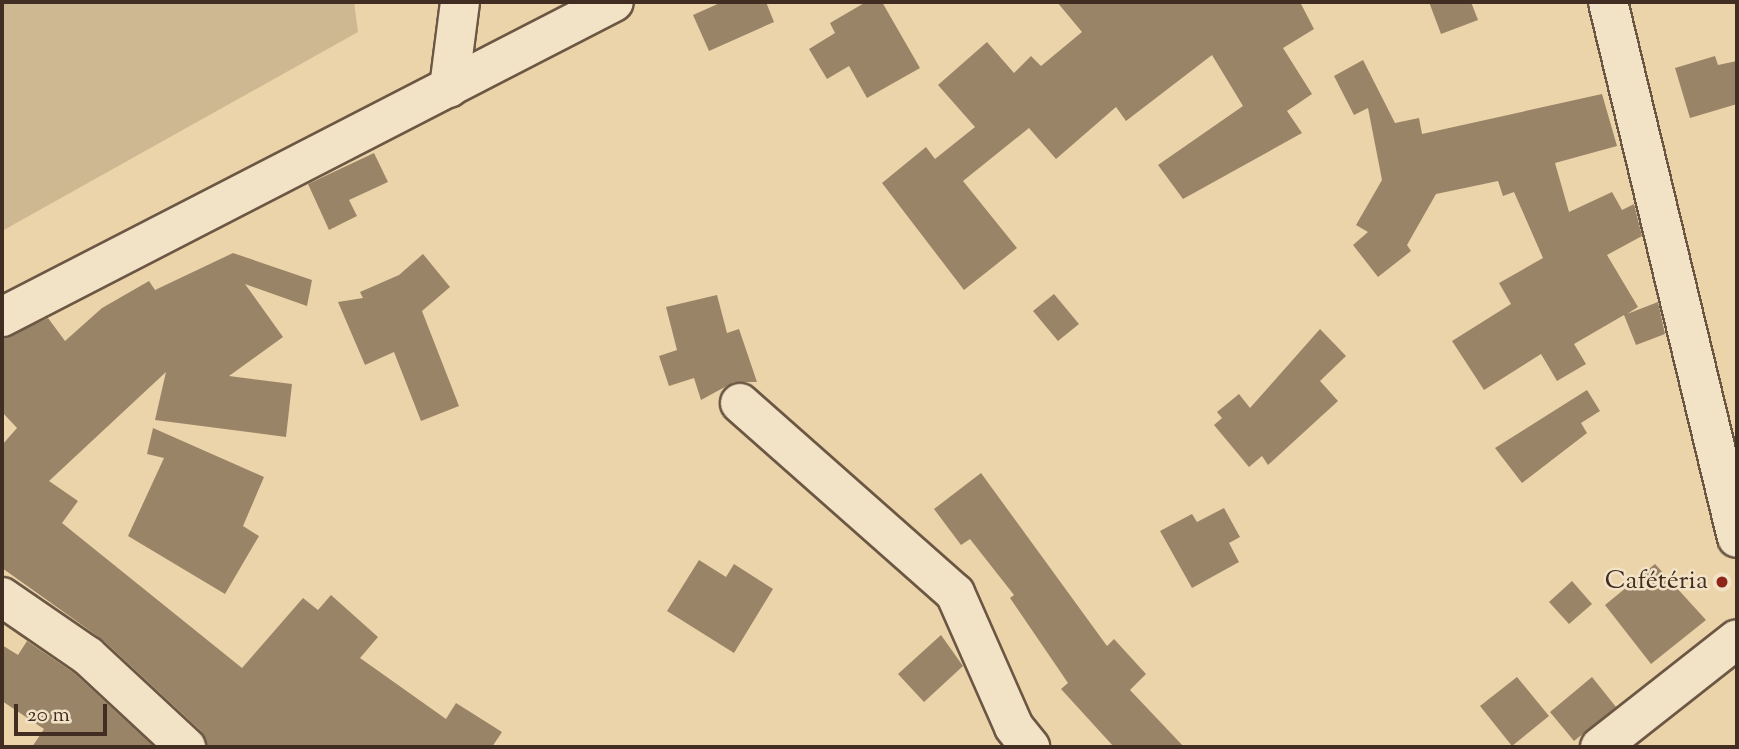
<!DOCTYPE html>
<meta charset="utf-8">
<style>
body{margin:0}
#map{position:relative;width:1739px;height:749px;overflow:hidden;background:#ebd4a9;font-family:"Sorts Mill Goudy",serif}
div>[style]{position:absolute}
.green>*{inset:0;background:#ceb892}
.building>*{inset:0;background:#9a8468}
.roads{filter:drop-shadow(2px 0 #6c5744) drop-shadow(-2px 0 #6c5744) drop-shadow(0 2px #6c5744) drop-shadow(0 -2px #6c5744)}
.minor>*{height:38px;margin:-19px;padding:0 19px;transform-origin:19px;border-radius:19px;background:#f2e3c7}
.dots>*{width:19px;height:19px;translate:-50% -50%;box-sizing:border-box;border:4px solid #f2e3c7;border-radius:50%}
span{translate:-50% -50%;white-space:nowrap;text-align:center;line-height:1.15;-webkit-text-stroke:5px #f2e3c7;paint-order:stroke}
.poi-label{font-size:26px;color:#422d22}
.right{translate:-100% -50%;text-align:right}
.frame{position:absolute;inset:0;border:4px solid #422d22;pointer-events:none}
.scale{position:absolute;left:14px;top:704px;width:93px;height:32px;box-sizing:border-box;border:4px solid #422d22;border-top:0;padding-left:9px;font-size:21px;line-height:24px;white-space:nowrap;color:#422d22;-webkit-text-stroke:5px #f2e3c7;paint-order:stroke}
</style>
<div id="map">
<div class="green">
<div style="clip-path:polygon(2px 2px,354px 2px,358px 32px,2px 231px)"></div>
</div>
<div class="building">
<div style="clip-path:polygon(722px 2px,766px 2px,774px 22px,709px 51px,693px 15px)"></div>
<div style="clip-path:polygon(866px 2px,882px 2px,920px 68px,867px 98px,849px 66px,827px 79px,809px 49px,835px 33px,830px 23px)"></div>
<div style="clip-path:polygon(1057px 2px,1300px 2px,1314px 29px,1283px 48px,1312px 94px,1287px 111px,1302px 133px,1183px 199px,1158px 165px,1243px 106px,1212px 55px,1126px 121px,1116px 107px,1056px 159px,1029px 128px,963px 181px,1017px 248px,964px 290px,882px 183px,926px 147px,935px 159px,975px 127px,938px 85px,987px 42px,1014px 73px,1031px 56px,1041px 66px,1082px 32px)"></div>
<div style="clip-path:polygon(1429px 2px,1471px 2px,1478px 20px,1441px 34px)"></div>
<div style="clip-path:polygon(1715px 56px,1718px 65px,1737px 61px,1737px 104px,1690px 118px,1675px 68px)"></div>
<div style="clip-path:polygon(1363px 60px,1395px 123px,1419px 118px,1422px 134px,1602px 94px,1617px 146px,1555px 163px,1569px 212px,1612px 192px,1622px 210px,1634px 204px,1642px 236px,1607px 255px,1638px 307px,1627px 314px,1658px 302px,1665px 334px,1636px 345px,1624px 315px,1574px 344px,1586px 364px,1557px 381px,1541px 354px,1484px 390px,1452px 341px,1511px 304px,1499px 283px,1543px 258px,1514px 192px,1503px 196px,1498px 181px,1436px 194px,1407px 245px,1411px 251px,1378px 277px,1353px 245px,1368px 232px,1356px 225px,1382px 180px,1368px 108px,1354px 115px,1334px 76px)"></div>
<div style="clip-path:polygon(374px 153px,388px 182px,349px 200px,357px 216px,329px 230px,308px 184px)"></div>
<div style="clip-path:polygon(233px 253px,312px 280px,307px 306px,245px 284px,283px 337px,229px 376px,292px 384px,286px 437px,155px 420px,166px 372px,49px 481px,78px 501px,62px 523px,242px 668px,303px 598px,318px 610px,331px 595px,378px 637px,360px 658px,446px 719px,456px 703px,502px 732px,492px 747px,207px 747px,201px 731px,103px 640px,2px 568px,2px 445px,17px 428px,2px 412px,2px 339px,48px 318px,65px 341px,102px 308px,149px 281px,155px 290px)"></div>
<div style="clip-path:polygon(423px 254px,450px 287px,422px 311px,459px 406px,421px 421px,394px 352px,365px 365px,338px 302px,363px 298px,360px 292px,399px 275px)"></div>
<div style="clip-path:polygon(1054px 294px,1079px 324px,1058px 341px,1033px 311px)"></div>
<div style="clip-path:polygon(717px 295px,727px 333px,739px 329px,757px 382px,734px 382px,701px 400px,694px 378px,669px 386px,659px 356px,677px 350px,666px 307px)"></div>
<div style="clip-path:polygon(1320px 329px,1346px 356px,1320px 381px,1338px 401px,1268px 465px,1262px 456px,1249px 467px,1214px 425px,1222px 418px,1217px 412px,1239px 394px,1250px 408px)"></div>
<div style="clip-path:polygon(1587px 390px,1600px 411px,1581px 423px,1587px 433px,1522px 483px,1495px 448px)"></div>
<div style="clip-path:polygon(153px 428px,264px 477px,243px 526px,259px 536px,225px 594px,128px 536px,164px 458px,147px 454px)"></div>
<div style="clip-path:polygon(981px 473px,1107px 646px,1114px 639px,1146px 674px,1130px 690px,1184px 747px,1114px 747px,1061px 689px,1068px 683px,1010px 598px,1014px 595px,970px 539px,961px 545px,934px 509px)"></div>
<div style="clip-path:polygon(1224px 508px,1240px 537px,1229px 543px,1239px 562px,1192px 588px,1160px 531px,1192px 514px,1197px 522px)"></div>
<div style="clip-path:polygon(699px 560px,726px 577px,734px 564px,773px 589px,734px 653px,667px 611px)"></div>
<div style="clip-path:polygon(1655px 564px,1706px 620px,1651px 664px,1605px 605px)"></div>
<div style="clip-path:polygon(1572px 581px,1592px 604px,1569px 624px,1549px 602px)"></div>
<div style="clip-path:polygon(941px 635px,963px 666px,924px 702px,898px 674px)"></div>
<div style="clip-path:polygon(27px 641px,74px 673px,154px 747px,32px 747px,44px 729px,2px 701px,2px 645px,18px 655px)"></div>
<div style="clip-path:polygon(1517px 677px,1549px 716px,1512px 746px,1480px 706px)"></div>
<div style="clip-path:polygon(1592px 677px,1616px 707px,1574px 741px,1550px 712px)"></div>
</div>
<div class="roads">
<div class="minor">
<div style="left:1608px;top:2px;width:551px;rotate:76.47deg"></div>
<div style="left:449px;top:88px;width:87px;rotate:-82.7deg"></div>
<div style="left:2px;top:317px;width:688px;rotate:-27.24deg"></div>
<div style="left:740px;top:403px;width:287px;rotate:41.5deg"></div>
<div style="left:955px;top:593px;width:146px;rotate:66.2deg"></div>
<div style="left:1014px;top:727px;width:26px;rotate:51deg"></div>
<div style="left:2px;top:597px;width:104px;rotate:34.5deg"></div>
<div style="left:88px;top:656px;width:134px;rotate:42.9deg"></div>
<div style="left:1600px;top:747px;width:174px;rotate:-38.2deg"></div>
</div>
</div>
<div class="dots">
<div style="left:1722px;top:582px;background:#8f2418"></div>
</div>
<div class="poi-label">
<span class="right" style="left:1708px;top:582px">Cafétéria</span>
</div>
<div class="frame"></div>
<div class="scale">20 m</div>
</div>
